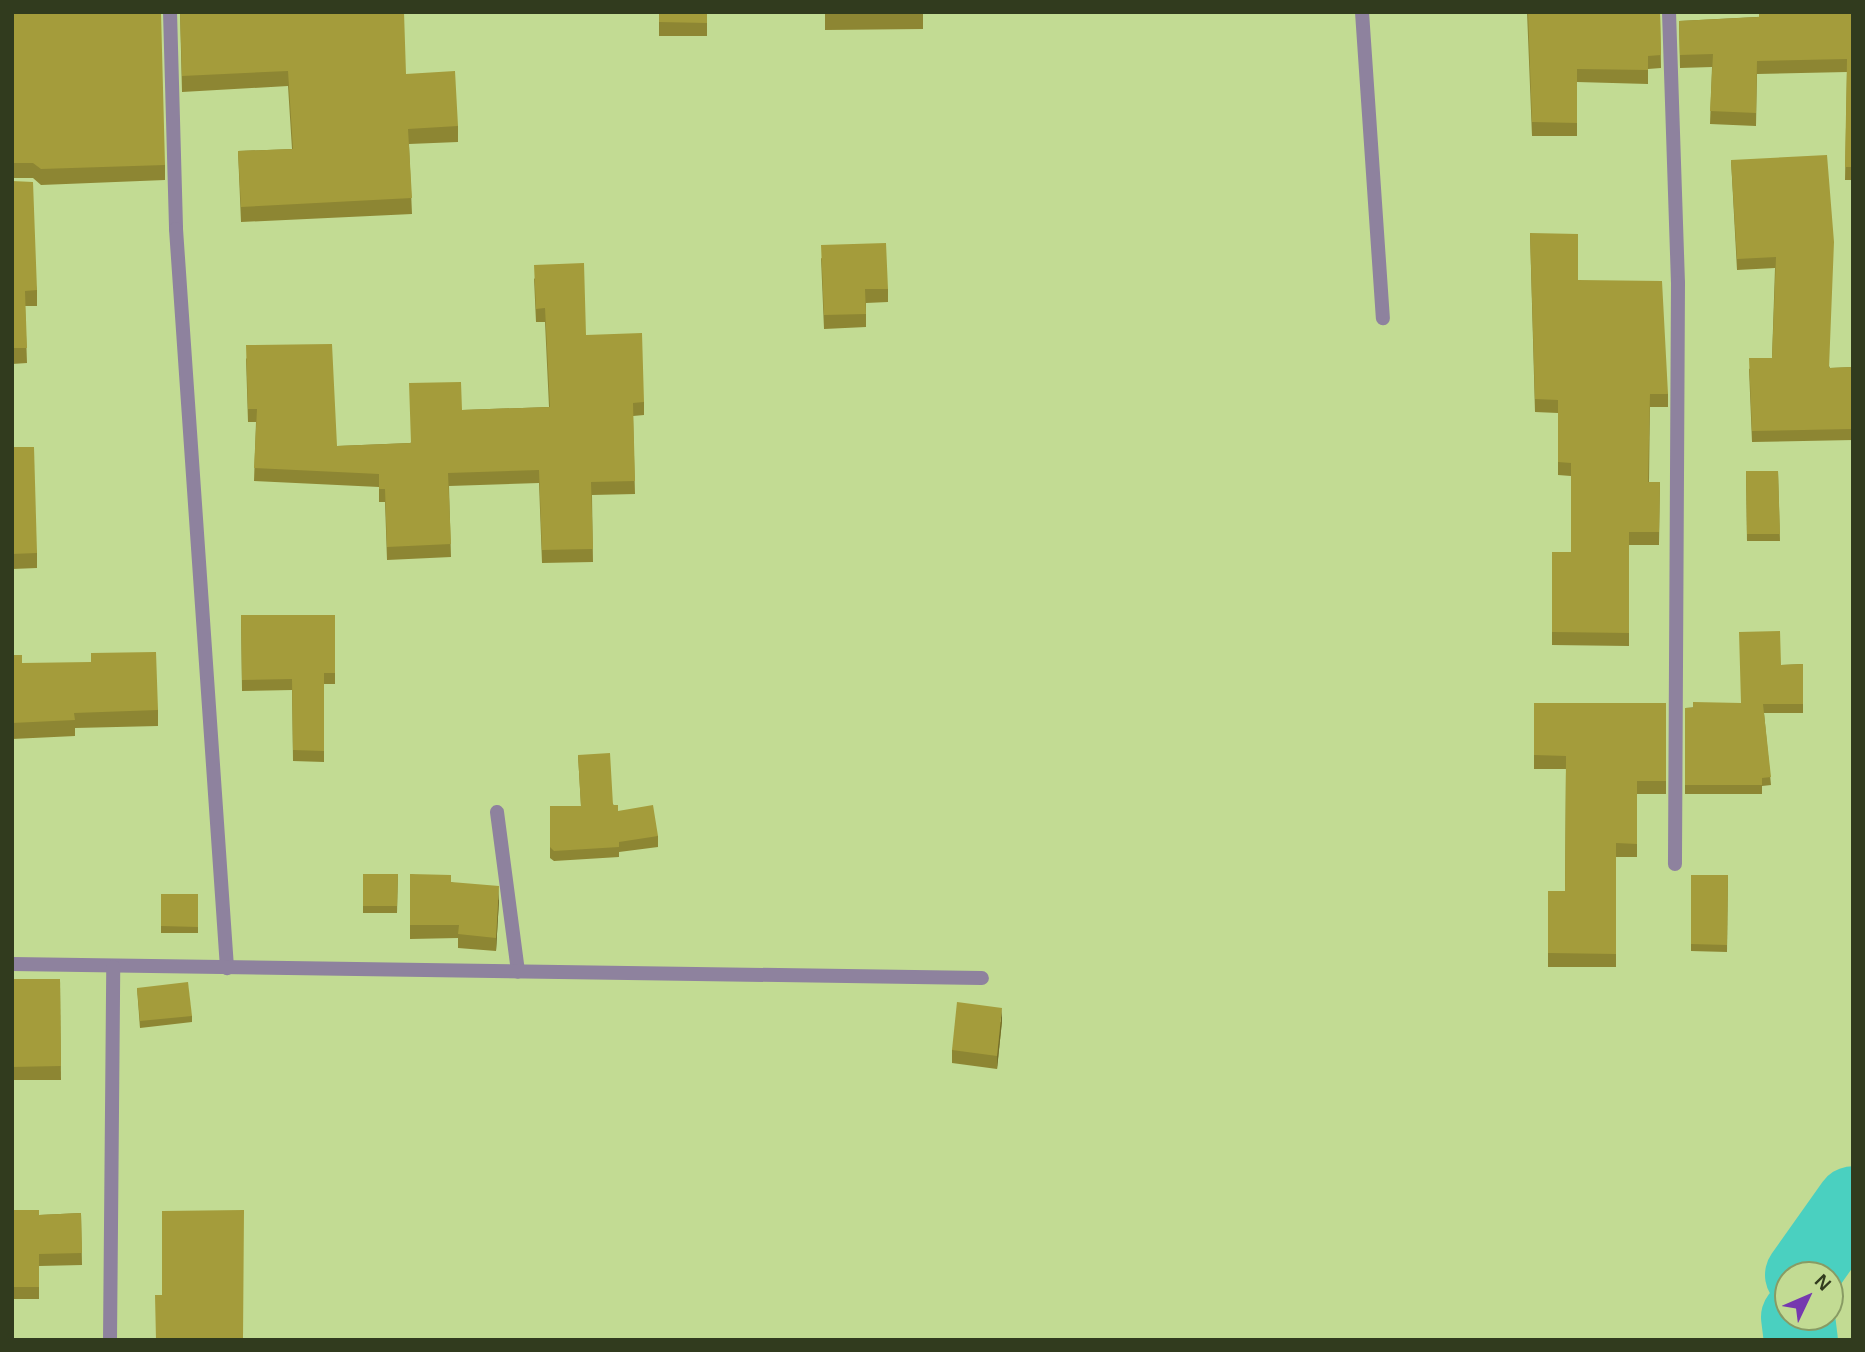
<!DOCTYPE html>
<style>
body{margin:0}
#map{position:relative;width:1865px;height:1352px;overflow:hidden;background:#c2db93;font-family:Helvetica,sans-serif}
div>[style]{position:absolute}
.river>*{height:74px;margin:-37px;padding:0 37px;transform-origin:37px;border-radius:37px;background:#4ad0c0}
.lane>*{height:14px;margin:-7px;padding:0 7px;transform-origin:7px;border-radius:7px;background:#8e829e}
.street>*{height:14px;margin:-7px;padding:0 7px;transform-origin:7px;border-radius:7px;background:#8e829e}
.wall>*{inset:0;background:#8d8633}
.shaded-wall>*{inset:0;background:#736d29}
.building>*{inset:0;background:#a49c3b}
span{translate:-50% -50%;white-space:nowrap;text-align:center;line-height:1.15;-webkit-text-stroke:7px #c2db93;paint-order:stroke}
.frame{position:absolute;inset:0;border:14px solid #313b1e;pointer-events:none}
.north{position:absolute;left:1774px;top:1261px;width:70px;height:70px;box-sizing:border-box;background:#c2db93;border:2px solid #889b64;border-radius:50%;rotate:46deg;font-size:19px;font-weight:700;line-height:28px;text-align:center;color:#313b1e}
.north::after{content:'';display:block;margin:auto;width:24px;height:32px;background:#7639af;clip-path:polygon(50% 0,100% 100%,50% 72%,0 100%)}
</style>
<div id="map">
<div class="river">
<div style="left:1802px;top:1275px;width:88px;rotate:-54.7deg"></div>
<div style="left:1798px;top:1317px;width:23px;rotate:83deg"></div>
</div>
<div class="lane">
<div style="left:1362px;top:12px;width:307px;rotate:86.1deg"></div>
</div>
<div class="street">
<div style="left:170px;top:12px;width:217px;rotate:88.4deg"></div>
<div style="left:176px;top:229px;width:741px;rotate:86.05deg"></div>
<div style="left:1669px;top:12px;width:271px;rotate:88.1deg"></div>
<div style="left:1678px;top:283px;width:581px;rotate:90.3deg"></div>
<div style="left:497px;top:812px;width:161px;rotate:82.5deg"></div>
<div style="left:12px;top:964px;width:970px;rotate:0.83deg"></div>
<div style="left:110px;top:1340px;width:373px;rotate:-89.5deg"></div>
</div>
<div class="wall">
<div style="clip-path:polygon(12px 12px,165px 165px,165px 180px,41px 185px,33px 178px,12px 178px)"></div>
<div style="clip-path:polygon(180px 12px,406px 74px,458px 126px,458px 142px,409px 144px,412px 214px,241px 222px,238px 151px,292px 149px,288px 86px,182px 92px)"></div>
<div style="clip-path:polygon(659px 12px,707px 12px,707px 36px,659px 36px)"></div>
<div style="clip-path:polygon(825px 12px,923px 12px,923px 29px,825px 30px)"></div>
<div style="clip-path:polygon(1527px 12px,1660px 12px,1661px 68px,1648px 69px,1648px 84px,1577px 82px,1577px 136px,1532px 136px)"></div>
<div style="clip-path:polygon(1853px 12px,1853px 180px,1845px 180px,1847px 72px,1757px 74px,1756px 126px,1710px 124px,1712px 67px,1680px 68px,1679px 21px)"></div>
<div style="clip-path:polygon(1731px 160px,1830px 368px,1853px 367px,1853px 440px,1752px 442px,1749px 369px,1772px 358px,1775px 268px,1737px 270px)"></div>
<div style="clip-path:polygon(12px 181px,37px 290px,37px 306px,25px 306px,27px 363px,12px 364px)"></div>
<div style="clip-path:polygon(1530px 233px,1578px 280px,1668px 394px,1668px 407px,1650px 407px,1649px 482px,1660px 482px,1659px 545px,1629px 545px,1629px 646px,1552px 645px,1552px 552px,1571px 552px,1571px 476px,1558px 475px,1558px 413px,1535px 412px)"></div>
<div style="clip-path:polygon(821px 258px,888px 289px,888px 302px,866px 303px,866px 327px,824px 329px)"></div>
<div style="clip-path:polygon(534px 278px,644px 402px,644px 415px,633px 416px,635px 494px,592px 495px,593px 562px,542px 563px,539px 483px,449px 486px,451px 557px,387px 560px,385px 502px,379px 502px,379px 487px,254px 481px,256px 422px,248px 422px,246px 358px,337px 446px,410px 443px,462px 410px,549px 407px,545px 322px,536px 322px)"></div>
<div style="clip-path:polygon(12px 447px,37px 553px,37px 568px,12px 569px)"></div>
<div style="clip-path:polygon(1746px 471px,1778px 471px,1780px 541px,1747px 541px)"></div>
<div style="clip-path:polygon(241px 615px,335px 615px,335px 684px,324px 684px,324px 762px,293px 761px,292px 690px,242px 691px)"></div>
<div style="clip-path:polygon(12px 655px,22px 663px,158px 710px,158px 726px,75px 728px,75px 736px,12px 739px)"></div>
<div style="clip-path:polygon(1803px 664px,1803px 713px,1764px 713px,1771px 785px,1762px 786px,1762px 794px,1685px 794px,1685px 708px,1741px 703px,1781px 665px)"></div>
<div style="clip-path:polygon(1534px 703px,1666px 703px,1666px 794px,1637px 794px,1637px 857px,1616px 857px,1616px 967px,1548px 967px,1548px 891px,1565px 891px,1566px 769px,1534px 769px)"></div>
<div style="clip-path:polygon(578px 755px,618px 811px,658px 836px,658px 847px,619px 852px,619px 857px,554px 861px,550px 858px,550px 806px,581px 806px)"></div>
<div style="clip-path:polygon(363px 874px,398px 874px,397px 913px,363px 913px)"></div>
<div style="clip-path:polygon(410px 874px,451px 882px,499px 900px,496px 951px,458px 948px,458px 938px,410px 939px)"></div>
<div style="clip-path:polygon(1691px 875px,1728px 875px,1727px 952px,1691px 951px)"></div>
<div style="clip-path:polygon(161px 894px,198px 894px,198px 933px,161px 933px)"></div>
<div style="clip-path:polygon(12px 979px,60px 979px,61px 1080px,12px 1080px)"></div>
<div style="clip-path:polygon(137px 988px,192px 1016px,192px 1022px,140px 1028px)"></div>
<div style="clip-path:polygon(1002px 1021px,997px 1069px,952px 1063px,952px 1050px)"></div>
<div style="clip-path:polygon(12px 1210px,39px 1215px,81px 1213px,82px 1265px,39px 1266px,39px 1299px,12px 1299px)"></div>
</div>
<div class="shaded-wall">
<div style="clip-path:polygon(499px 886px,499px 900px,496px 951px,496px 938px)"></div>
<div style="clip-path:polygon(1002px 1008px,1002px 1021px,997px 1069px,997px 1056px)"></div>
</div>
<div class="building">
<div style="clip-path:polygon(12px 12px,161px 12px,165px 165px,41px 169px,33px 163px,12px 163px)"></div>
<div style="clip-path:polygon(180px 12px,404px 12px,406px 74px,455px 71px,458px 126px,408px 129px,412px 198px,241px 207px,238px 151px,293px 149px,288px 71px,182px 76px)"></div>
<div style="clip-path:polygon(659px 12px,707px 12px,707px 23px,659px 22px)"></div>
<div style="clip-path:polygon(1528px 12px,1660px 12px,1661px 55px,1648px 56px,1648px 70px,1577px 69px,1577px 123px,1532px 122px)"></div>
<div style="clip-path:polygon(1759px 12px,1853px 12px,1853px 167px,1845px 167px,1847px 59px,1757px 61px,1756px 113px,1710px 111px,1713px 54px,1680px 55px,1679px 21px,1759px 17px)"></div>
<div style="clip-path:polygon(1827px 155px,1834px 242px,1829px 368px,1853px 367px,1853px 429px,1752px 431px,1749px 358px,1772px 358px,1776px 257px,1737px 259px,1731px 160px)"></div>
<div style="clip-path:polygon(12px 181px,33px 182px,37px 290px,25px 291px,27px 348px,12px 348px)"></div>
<div style="clip-path:polygon(1530px 233px,1578px 234px,1578px 280px,1662px 281px,1668px 394px,1650px 394px,1648px 482px,1660px 482px,1659px 532px,1629px 532px,1629px 633px,1552px 632px,1552px 552px,1571px 552px,1571px 463px,1558px 462px,1558px 400px,1535px 399px)"></div>
<div style="clip-path:polygon(886px 243px,888px 289px,865px 289px,866px 314px,824px 315px,821px 245px)"></div>
<div style="clip-path:polygon(584px 263px,586px 335px,642px 333px,644px 402px,633px 403px,635px 481px,591px 482px,593px 549px,542px 550px,539px 470px,448px 473px,451px 544px,387px 547px,385px 489px,379px 489px,379px 474px,254px 468px,257px 409px,248px 409px,246px 345px,332px 344px,337px 446px,411px 443px,409px 383px,461px 382px,462px 410px,550px 407px,545px 308px,536px 309px,534px 265px)"></div>
<div style="clip-path:polygon(12px 447px,34px 447px,37px 553px,12px 554px)"></div>
<div style="clip-path:polygon(1746px 471px,1778px 471px,1780px 534px,1747px 534px)"></div>
<div style="clip-path:polygon(241px 615px,335px 615px,335px 673px,324px 673px,324px 751px,293px 750px,292px 679px,242px 680px)"></div>
<div style="clip-path:polygon(1780px 631px,1781px 665px,1803px 664px,1803px 704px,1763px 704px,1771px 777px,1762px 778px,1762px 785px,1685px 785px,1685px 708px,1693px 708px,1693px 702px,1741px 703px,1739px 632px)"></div>
<div style="clip-path:polygon(156px 652px,158px 710px,74px 713px,75px 720px,12px 723px,12px 655px,22px 655px,22px 663px,91px 662px,91px 653px)"></div>
<div style="clip-path:polygon(1534px 703px,1666px 703px,1666px 781px,1637px 781px,1637px 844px,1616px 843px,1616px 954px,1548px 953px,1548px 891px,1565px 891px,1566px 756px,1534px 755px)"></div>
<div style="clip-path:polygon(610px 753px,613px 805px,618px 805px,618px 811px,653px 805px,658px 836px,619px 842px,619px 847px,554px 851px,550px 847px,550px 806px,581px 806px,578px 755px)"></div>
<div style="clip-path:polygon(363px 874px,398px 874px,397px 906px,363px 906px)"></div>
<div style="clip-path:polygon(410px 874px,451px 875px,451px 882px,499px 886px,496px 938px,458px 934px,459px 925px,410px 925px)"></div>
<div style="clip-path:polygon(1691px 875px,1728px 875px,1727px 945px,1691px 944px)"></div>
<div style="clip-path:polygon(161px 894px,198px 894px,198px 927px,161px 926px)"></div>
<div style="clip-path:polygon(12px 979px,60px 979px,61px 1066px,12px 1067px)"></div>
<div style="clip-path:polygon(188px 982px,192px 1016px,140px 1021px,137px 988px)"></div>
<div style="clip-path:polygon(957px 1002px,1002px 1008px,997px 1056px,952px 1050px)"></div>
<div style="clip-path:polygon(12px 1210px,39px 1210px,39px 1215px,81px 1213px,82px 1253px,39px 1254px,39px 1287px,12px 1287px)"></div>
<div style="clip-path:polygon(244px 1210px,243px 1340px,156px 1340px,155px 1295px,162px 1295px,162px 1211px)"></div>
</div>
<div class="frame"></div>
<div class="north">N</div>
</div>
